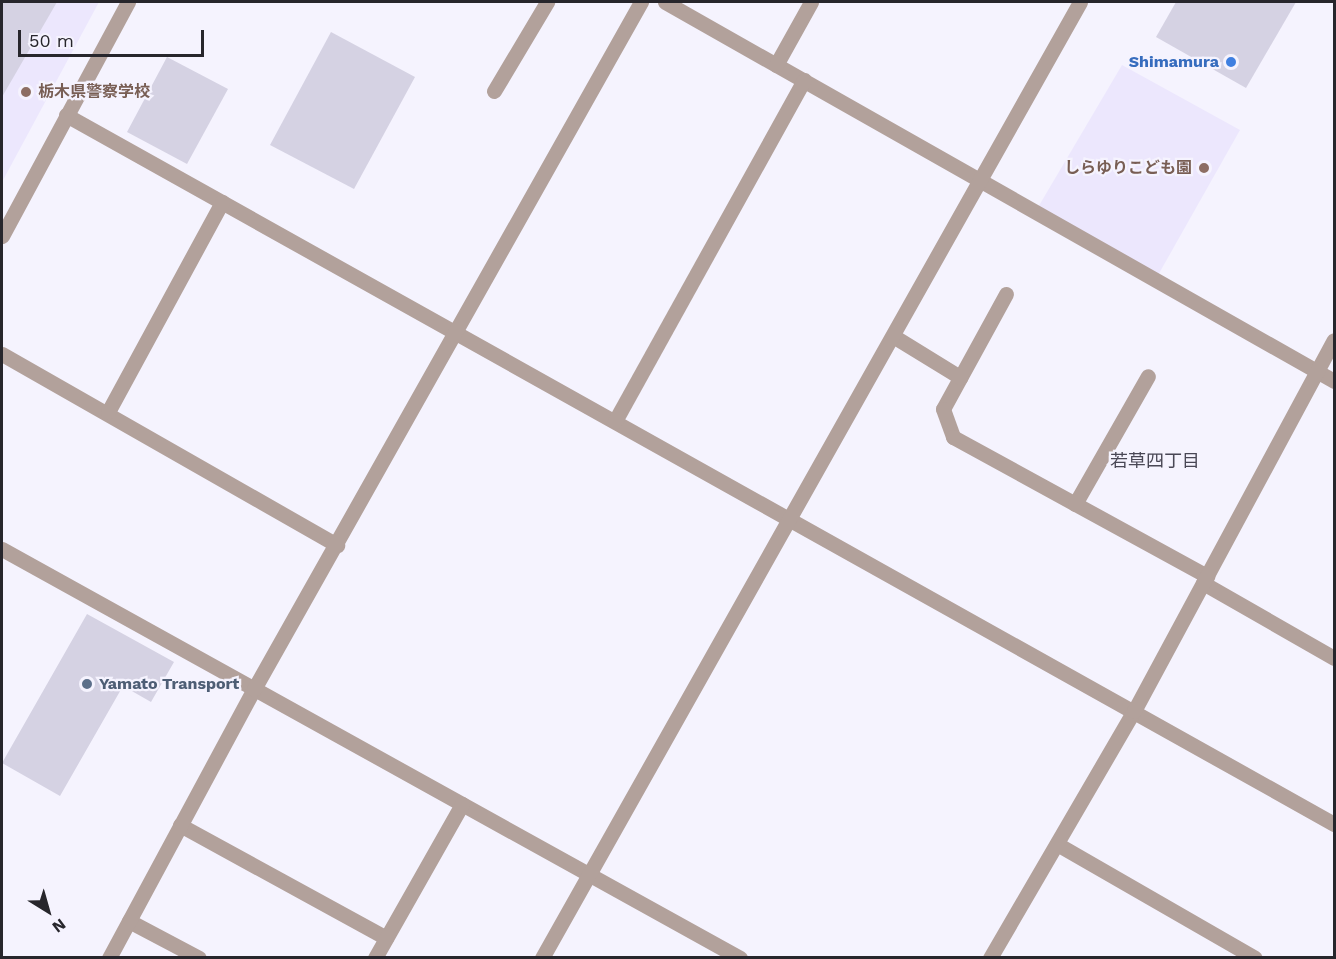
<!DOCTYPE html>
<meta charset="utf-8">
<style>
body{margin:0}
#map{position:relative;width:1336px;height:959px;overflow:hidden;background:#f5f3fe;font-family:"Work Sans","Noto Sans JP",sans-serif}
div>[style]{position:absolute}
.education>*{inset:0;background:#ece7fd}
.building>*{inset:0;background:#d5d2e3}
.minor>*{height:15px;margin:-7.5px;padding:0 7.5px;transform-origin:7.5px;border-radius:7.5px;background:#b2a19b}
.dots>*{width:16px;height:16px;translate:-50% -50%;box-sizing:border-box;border:3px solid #f5f3fe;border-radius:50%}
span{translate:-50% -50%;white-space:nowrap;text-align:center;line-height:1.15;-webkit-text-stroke:4.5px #f5f3fe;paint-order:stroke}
.shop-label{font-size:16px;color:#366cbe;font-weight:700}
.right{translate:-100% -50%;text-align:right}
.education-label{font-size:16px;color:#785e54;font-weight:700}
.left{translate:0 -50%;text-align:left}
.service-label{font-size:16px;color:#4e5e75;font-weight:700}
.neighbourhood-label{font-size:18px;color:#494755}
.frame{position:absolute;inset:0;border:3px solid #27262c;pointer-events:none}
.north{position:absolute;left:18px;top:881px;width:60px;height:60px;-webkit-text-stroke:4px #f5f3fe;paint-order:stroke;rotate:143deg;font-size:16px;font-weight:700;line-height:24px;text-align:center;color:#27262c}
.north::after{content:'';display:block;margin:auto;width:21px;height:27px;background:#27262c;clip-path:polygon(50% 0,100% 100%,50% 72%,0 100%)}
.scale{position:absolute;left:18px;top:30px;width:186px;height:27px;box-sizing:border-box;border:3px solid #27262c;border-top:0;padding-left:8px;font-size:18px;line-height:21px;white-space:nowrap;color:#27262c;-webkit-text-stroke:4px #f5f3fe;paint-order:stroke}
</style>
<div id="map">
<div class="education">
<div style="clip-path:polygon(2px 2px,99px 2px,2px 182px)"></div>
<div style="clip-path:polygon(1122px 65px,1240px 130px,1157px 277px,1037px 209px)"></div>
</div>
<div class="building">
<div style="clip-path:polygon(2px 2px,57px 2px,2px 97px)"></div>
<div style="clip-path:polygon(1176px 2px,1296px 2px,1246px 88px,1156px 37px)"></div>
<div style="clip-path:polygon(331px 32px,415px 77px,354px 189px,270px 145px)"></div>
<div style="clip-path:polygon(167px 57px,228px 89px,187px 164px,127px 132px)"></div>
<div style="clip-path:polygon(87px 614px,174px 662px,151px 702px,123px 686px,60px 796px,2px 763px)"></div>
</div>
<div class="minor">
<div style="left:665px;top:2px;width:769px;rotate:29.53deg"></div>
<div style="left:776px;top:65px;width:72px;rotate:-60.9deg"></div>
<div style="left:494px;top:91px;width:104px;rotate:-59.2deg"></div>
<div style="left:66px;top:115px;width:1453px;rotate:29.21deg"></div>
<div style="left:2px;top:236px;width:266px;rotate:-61.7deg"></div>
<div style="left:1006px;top:294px;width:131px;rotate:118.7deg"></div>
<div style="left:943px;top:409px;width:30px;rotate:70deg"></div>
<div style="left:953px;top:437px;width:290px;rotate:28.7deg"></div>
<div style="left:893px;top:336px;width:79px;rotate:31.5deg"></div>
<div style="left:2px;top:354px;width:386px;rotate:29.7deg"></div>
<div style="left:108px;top:412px;width:239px;rotate:-61.5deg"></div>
<div style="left:615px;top:421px;width:390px;rotate:-61deg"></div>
<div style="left:1075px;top:504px;width:147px;rotate:-60.3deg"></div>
<div style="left:2px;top:549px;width:844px;rotate:29deg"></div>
<div style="left:1203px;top:583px;width:151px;rotate:29.8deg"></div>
<div style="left:180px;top:825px;width:235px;rotate:28.7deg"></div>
<div style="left:1057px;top:844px;width:228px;rotate:29.9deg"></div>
<div style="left:129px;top:921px;width:79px;rotate:27.9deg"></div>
<div style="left:109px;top:958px;width:306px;rotate:-61.7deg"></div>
<div style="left:254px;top:689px;width:789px;rotate:-60.61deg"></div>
<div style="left:375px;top:958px;width:177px;rotate:-60.5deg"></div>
<div style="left:542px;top:958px;width:1097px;rotate:-60.63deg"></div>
<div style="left:990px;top:958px;width:286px;rotate:-59.8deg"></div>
<div style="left:1134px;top:711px;width:421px;rotate:-61.7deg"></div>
</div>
<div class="dots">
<div style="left:1231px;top:62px;background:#3f7fe0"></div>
<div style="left:26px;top:92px;background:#8d6e63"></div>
<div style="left:1204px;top:168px;background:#8d6e63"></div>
<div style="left:87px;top:684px;background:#5c6f8a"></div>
</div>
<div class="shop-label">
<span class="right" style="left:1219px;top:62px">Shimamura</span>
</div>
<div class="education-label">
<span class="left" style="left:38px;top:92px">栃木県警察学校</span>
<span class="right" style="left:1192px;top:168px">しらゆりこども園</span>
</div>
<div class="service-label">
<span class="left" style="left:99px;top:684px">Yamato Transport</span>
</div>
<div class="neighbourhood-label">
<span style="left:1155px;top:461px">若草四丁目</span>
</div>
<div class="frame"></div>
<div class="north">N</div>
<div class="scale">50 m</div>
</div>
